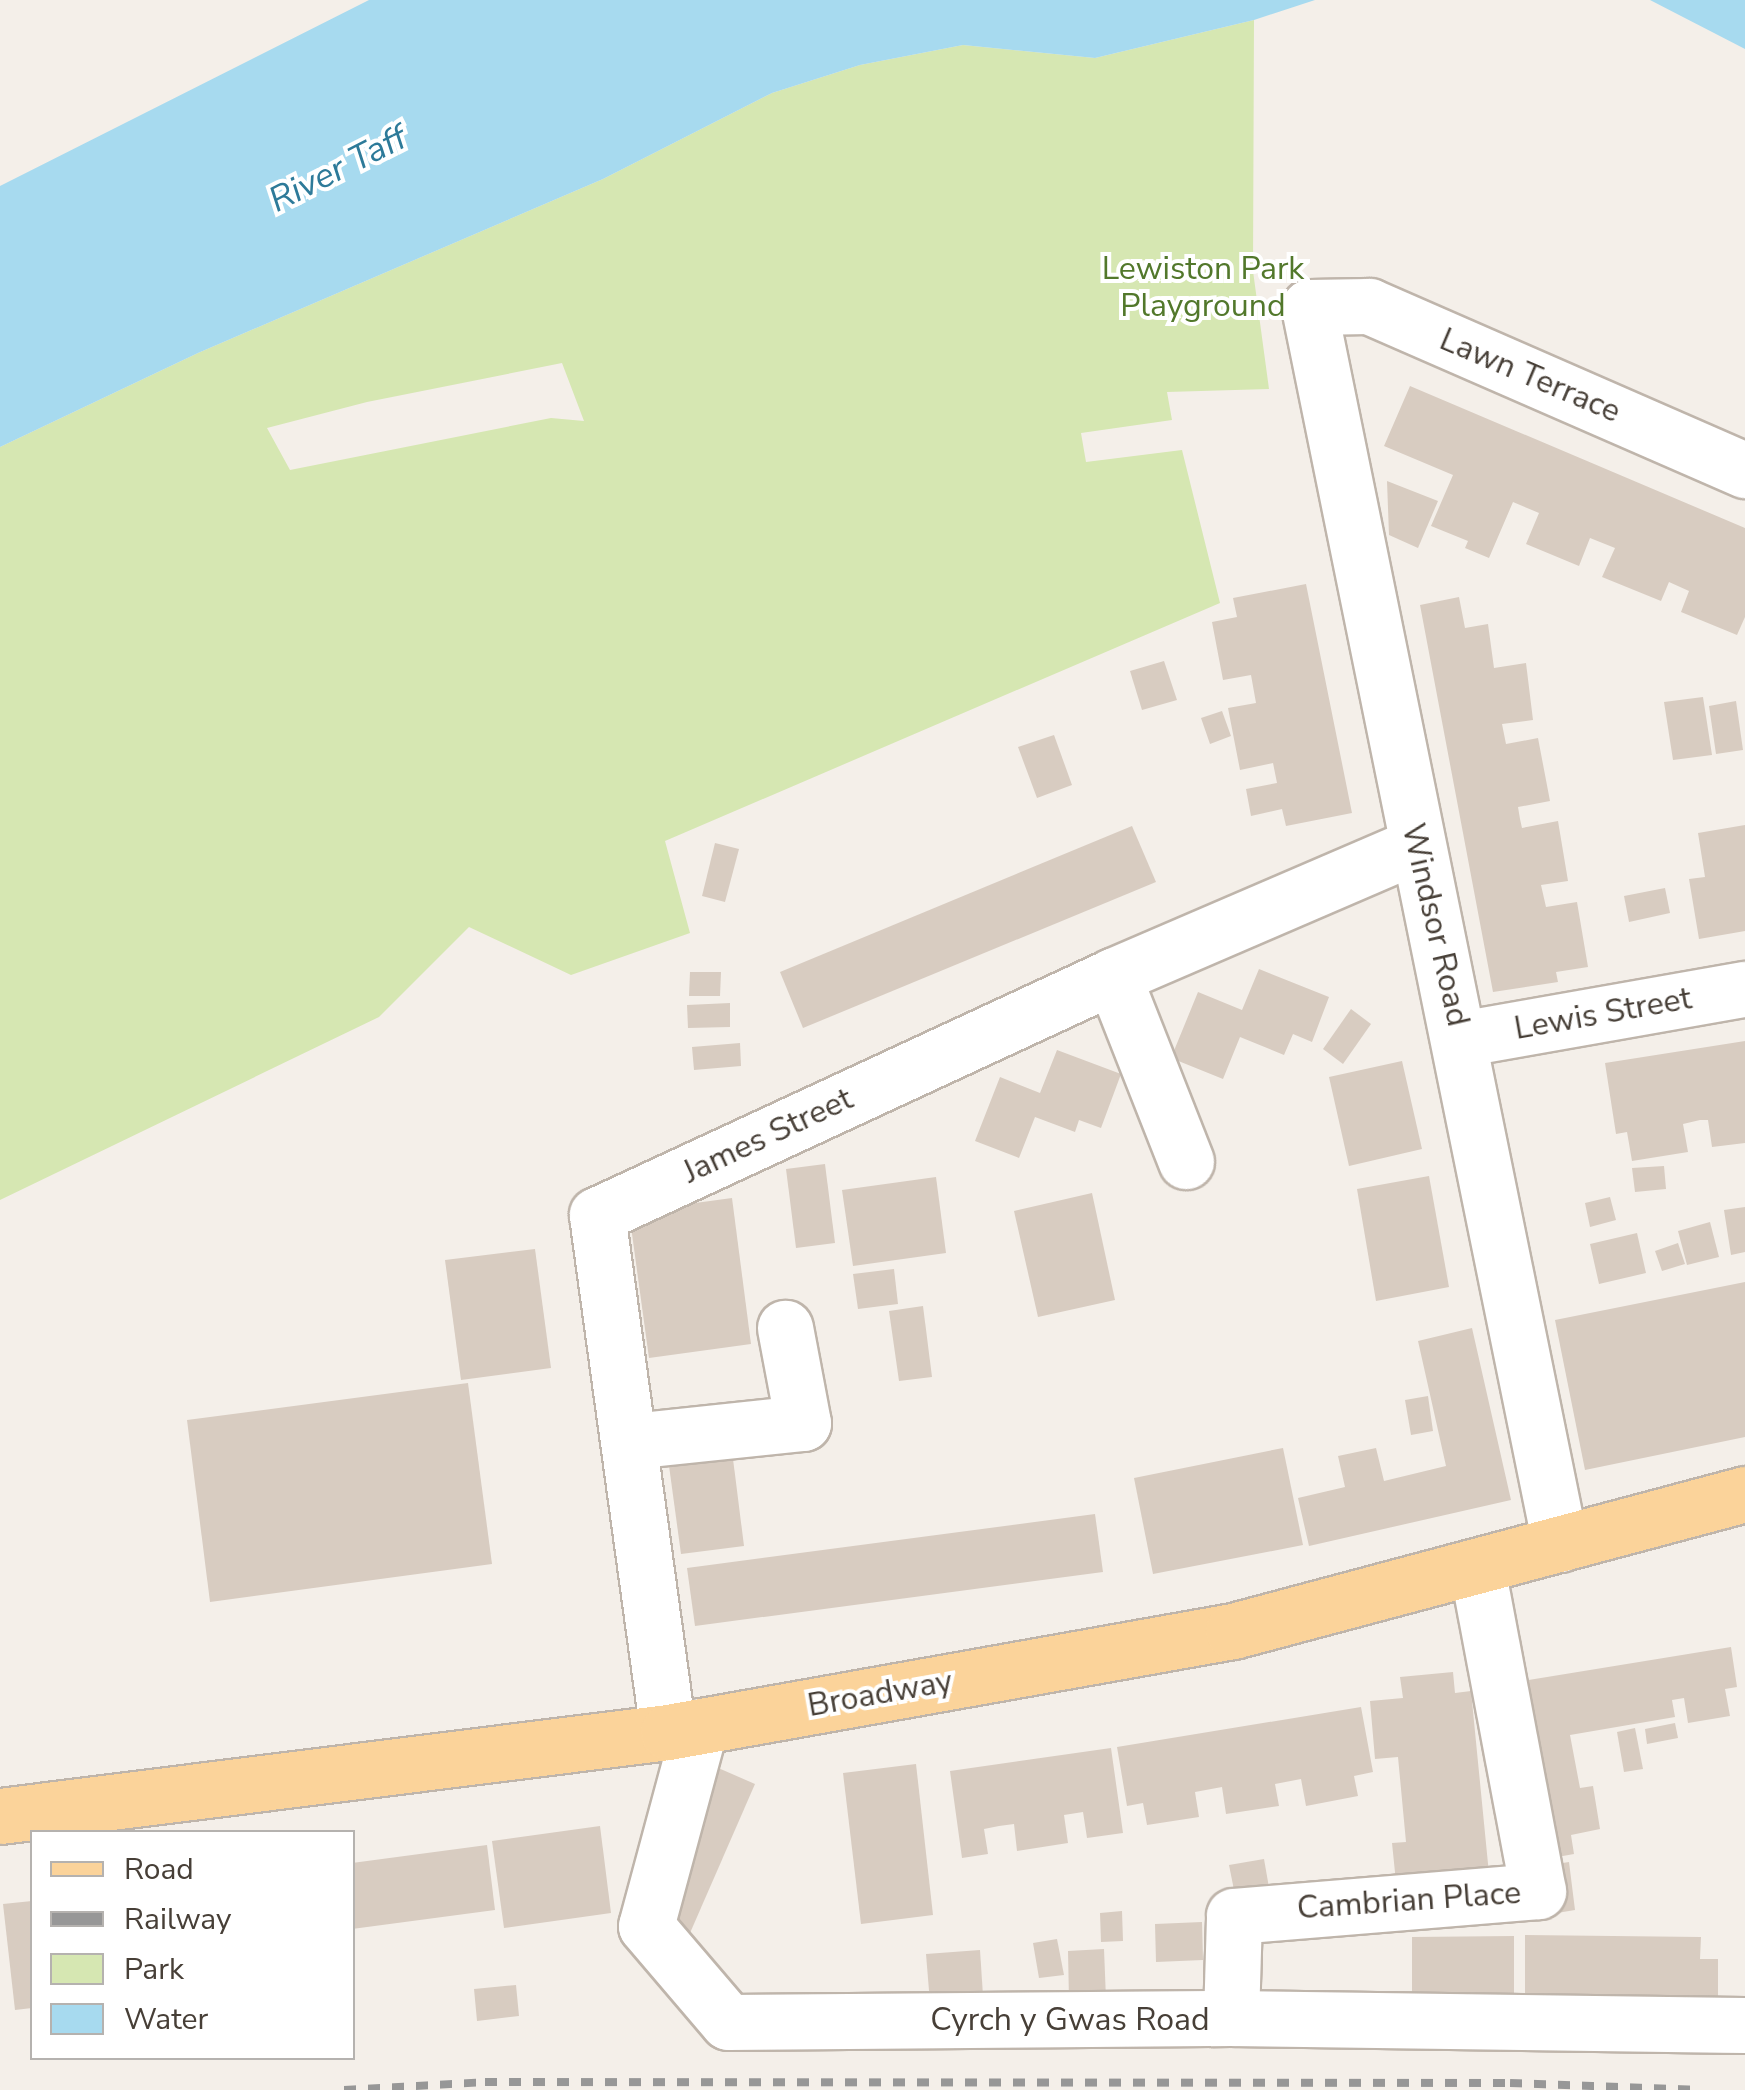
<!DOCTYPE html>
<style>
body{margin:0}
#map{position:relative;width:1745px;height:2090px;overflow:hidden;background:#f4efe9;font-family:"Nunito Sans",sans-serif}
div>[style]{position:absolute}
.green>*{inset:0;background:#d6e7b2}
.water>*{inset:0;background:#a7daef}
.building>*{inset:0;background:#d8ccc1}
.roads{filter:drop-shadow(2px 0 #bfb5ab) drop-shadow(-2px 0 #bfb5ab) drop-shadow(0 2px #bfb5ab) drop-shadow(0 -2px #bfb5ab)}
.minor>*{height:55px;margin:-27.5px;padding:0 27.5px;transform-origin:27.5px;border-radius:27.5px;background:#fff}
.major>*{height:55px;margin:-27.5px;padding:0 27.5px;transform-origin:27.5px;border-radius:27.5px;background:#fbd39a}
.rail>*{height:8px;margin-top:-4px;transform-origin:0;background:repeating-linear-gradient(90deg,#979797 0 12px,transparent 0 24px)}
span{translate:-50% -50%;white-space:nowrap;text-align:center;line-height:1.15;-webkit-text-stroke:8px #fff;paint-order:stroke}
.park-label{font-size:32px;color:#52782b}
.street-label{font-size:32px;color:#473f37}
.water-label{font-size:35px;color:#2d7a99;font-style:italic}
.legend{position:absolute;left:30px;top:1830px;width:325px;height:230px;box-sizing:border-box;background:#fff;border:2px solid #b5b2af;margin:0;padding:12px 18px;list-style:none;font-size:30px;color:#473f37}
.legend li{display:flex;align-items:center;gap:20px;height:50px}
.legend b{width:50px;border:2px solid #b5b2af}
</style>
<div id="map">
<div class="green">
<div style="clip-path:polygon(evenodd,1254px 20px,1253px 271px,1269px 389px,1167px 392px,1172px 420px,1081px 433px,1086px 462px,1182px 450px,1220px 603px,665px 841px,690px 933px,571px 975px,469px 927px,379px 1017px,0 1200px,0 447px,198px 353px,603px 179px,772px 93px,860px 65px,963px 45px,1095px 58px,1254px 20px,562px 363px,584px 421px,551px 418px,290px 470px,267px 428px,367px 402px,562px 363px)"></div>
</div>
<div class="water">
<div style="clip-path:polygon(369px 0,1315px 0,1254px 20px,1095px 58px,963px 45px,860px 65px,772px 93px,603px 179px,198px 353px,0 447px,0 186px)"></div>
<div style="clip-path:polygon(1650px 0,1745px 0,1745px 49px)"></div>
</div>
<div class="building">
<div style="clip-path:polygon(1410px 386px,1745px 528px,1745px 617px,1737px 635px,1681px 612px,1689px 591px,1669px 582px,1661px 601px,1602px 577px,1615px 548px,1590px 538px,1579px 566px,1526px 544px,1539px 513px,1513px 502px,1489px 558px,1465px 548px,1468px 541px,1431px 526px,1453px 475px,1384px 446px)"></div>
<div style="clip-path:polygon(1387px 481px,1438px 501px,1418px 548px,1389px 535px)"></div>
<div style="clip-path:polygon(1306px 584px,1352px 813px,1286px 826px,1282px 809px,1251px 816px,1246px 789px,1277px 783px,1273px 763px,1240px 770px,1228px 708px,1256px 703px,1251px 675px,1223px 680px,1212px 622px,1237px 617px,1233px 598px)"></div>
<div style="clip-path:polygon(1459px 597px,1465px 628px,1488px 624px,1494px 668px,1526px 663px,1533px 720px,1502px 724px,1506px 744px,1538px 738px,1550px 801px,1518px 807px,1520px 819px,1522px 828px,1558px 821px,1568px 881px,1541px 885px,1546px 907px,1577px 902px,1588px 967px,1556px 972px,1558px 982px,1493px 992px,1420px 605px)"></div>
<div style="clip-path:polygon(1164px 661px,1177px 700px,1142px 710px,1130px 671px)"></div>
<div style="clip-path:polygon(1703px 697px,1712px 755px,1673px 760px,1664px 702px)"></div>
<div style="clip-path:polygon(1736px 701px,1743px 750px,1716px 754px,1709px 706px)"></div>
<div style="clip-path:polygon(1222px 711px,1231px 736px,1210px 744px,1201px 718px)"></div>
<div style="clip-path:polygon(1054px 735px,1072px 785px,1037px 798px,1018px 747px)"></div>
<div style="clip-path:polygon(1745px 825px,1745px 931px,1699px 939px,1689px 879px,1705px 877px,1698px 833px)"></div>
<div style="clip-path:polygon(1132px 826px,1156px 882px,803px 1028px,780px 972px)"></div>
<div style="clip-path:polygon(715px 843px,739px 849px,725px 902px,702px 896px)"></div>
<div style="clip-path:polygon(1665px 888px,1670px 913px,1629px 922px,1624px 896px)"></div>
<div style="clip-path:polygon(1259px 969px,1329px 997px,1312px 1042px,1293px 1034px,1284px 1055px,1240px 1037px,1223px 1079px,1171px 1058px,1198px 992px,1242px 1010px)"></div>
<div style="clip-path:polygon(690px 972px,721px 972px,720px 996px,689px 996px)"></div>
<div style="clip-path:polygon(730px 1003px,730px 1027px,688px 1028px,687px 1005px)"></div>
<div style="clip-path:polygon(1351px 1009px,1371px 1024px,1343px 1064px,1323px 1049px)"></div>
<div style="clip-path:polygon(1745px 1041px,1745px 1143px,1712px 1147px,1708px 1120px,1700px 1120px,1683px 1124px,1688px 1152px,1632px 1161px,1627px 1132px,1616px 1134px,1605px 1063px)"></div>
<div style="clip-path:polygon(740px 1043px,741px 1066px,694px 1070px,692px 1047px)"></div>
<div style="clip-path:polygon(1057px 1050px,1121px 1074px,1101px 1128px,1079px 1120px,1075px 1132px,1035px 1117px,1019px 1158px,975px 1141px,1000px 1077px,1040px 1093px)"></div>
<div style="clip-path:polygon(1402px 1061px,1422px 1149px,1349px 1166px,1329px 1077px)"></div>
<div style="clip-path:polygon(825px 1164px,835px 1243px,796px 1248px,786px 1169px)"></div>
<div style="clip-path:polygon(1664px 1166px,1666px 1189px,1635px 1192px,1632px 1168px)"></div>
<div style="clip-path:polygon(1429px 1176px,1449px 1287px,1376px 1301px,1357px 1189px)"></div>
<div style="clip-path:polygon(936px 1177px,946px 1253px,853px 1266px,842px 1190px)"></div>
<div style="clip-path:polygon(1092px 1193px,1115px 1300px,1038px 1317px,1014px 1211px)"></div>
<div style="clip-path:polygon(1610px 1197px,1616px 1220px,1590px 1227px,1585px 1203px)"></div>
<div style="clip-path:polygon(732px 1198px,751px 1344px,649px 1358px,629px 1212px)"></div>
<div style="clip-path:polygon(1745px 1207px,1745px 1252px,1731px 1255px,1724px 1210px)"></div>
<div style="clip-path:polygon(1710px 1222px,1719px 1257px,1687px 1265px,1678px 1231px)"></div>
<div style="clip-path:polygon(1637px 1233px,1646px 1273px,1599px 1284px,1590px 1244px)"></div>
<div style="clip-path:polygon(1678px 1243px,1685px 1264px,1662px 1271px,1655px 1251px)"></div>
<div style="clip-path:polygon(535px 1249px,551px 1368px,461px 1380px,445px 1260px)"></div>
<div style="clip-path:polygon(894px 1269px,898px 1304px,858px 1309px,853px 1274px)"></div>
<div style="clip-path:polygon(1745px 1282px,1745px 1437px,1585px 1470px,1555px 1320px)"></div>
<div style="clip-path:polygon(923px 1306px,932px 1377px,899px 1381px,889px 1311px)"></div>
<div style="clip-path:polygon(1472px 1328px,1511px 1500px,1309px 1546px,1298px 1498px,1345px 1487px,1338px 1456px,1376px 1448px,1384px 1481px,1446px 1466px,1418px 1341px)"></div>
<div style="clip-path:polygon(468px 1383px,492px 1564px,210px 1602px,187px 1420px)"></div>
<div style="clip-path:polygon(1428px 1396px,1433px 1431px,1411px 1435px,1405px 1400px)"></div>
<div style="clip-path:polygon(731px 1443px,744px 1546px,681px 1554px,667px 1451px)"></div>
<div style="clip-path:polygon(1283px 1448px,1303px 1545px,1153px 1574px,1134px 1478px)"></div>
<div style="clip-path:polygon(1095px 1514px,1103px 1572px,695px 1626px,687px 1568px)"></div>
<div style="clip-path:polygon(1731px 1647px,1737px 1687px,1725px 1689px,1730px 1716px,1688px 1723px,1684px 1698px,1672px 1700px,1675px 1717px,1570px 1735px,1580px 1788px,1593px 1786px,1600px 1829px,1571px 1835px,1574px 1854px,1546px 1859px,1517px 1682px)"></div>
<div style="clip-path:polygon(1453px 1672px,1455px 1693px,1471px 1691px,1490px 1884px,1397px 1892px,1392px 1843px,1406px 1842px,1398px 1757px,1375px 1759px,1370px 1701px,1403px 1698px,1400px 1677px)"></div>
<div style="clip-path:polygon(1361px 1707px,1373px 1772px,1354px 1776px,1358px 1796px,1306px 1806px,1301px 1779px,1275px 1784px,1279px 1806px,1226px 1814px,1222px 1787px,1195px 1792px,1199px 1817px,1147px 1825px,1143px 1803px,1127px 1806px,1117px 1747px)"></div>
<div style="clip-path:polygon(1675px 1723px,1678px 1738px,1647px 1744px,1645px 1729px)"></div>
<div style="clip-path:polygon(1635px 1728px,1643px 1769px,1624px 1772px,1617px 1732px)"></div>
<div style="clip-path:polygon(1111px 1748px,1123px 1833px,1087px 1838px,1083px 1812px,1064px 1815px,1068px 1843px,1017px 1851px,1014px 1824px,999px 1826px,984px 1829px,988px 1854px,962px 1858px,950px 1771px)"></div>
<div style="clip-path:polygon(916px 1764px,933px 1915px,861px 1924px,843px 1773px)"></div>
<div style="clip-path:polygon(716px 1767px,755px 1784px,690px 1933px,650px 1915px)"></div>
<div style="clip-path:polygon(600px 1826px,611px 1913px,504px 1928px,492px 1841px)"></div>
<div style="clip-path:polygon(487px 1845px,495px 1910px,352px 1929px,352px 1863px)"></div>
<div style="clip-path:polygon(1264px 1859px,1271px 1899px,1237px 1905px,1229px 1865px)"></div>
<div style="clip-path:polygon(1569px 1862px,1575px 1910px,1557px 1913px,1550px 1865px)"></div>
<div style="clip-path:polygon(32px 1901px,32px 2008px,15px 2010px,3px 1904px)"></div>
<div style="clip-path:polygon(1122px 1911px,1123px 1941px,1101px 1942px,1100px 1913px)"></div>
<div style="clip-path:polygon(1202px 1922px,1203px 1960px,1156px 1962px,1155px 1924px)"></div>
<div style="clip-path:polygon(1525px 1935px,1701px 1937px,1700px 1959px,1718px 1959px,1718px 2011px,1525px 2008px)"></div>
<div style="clip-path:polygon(1514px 1936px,1514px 1997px,1412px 1997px,1412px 1937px)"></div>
<div style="clip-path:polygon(1057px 1939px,1064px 1975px,1039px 1978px,1033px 1943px)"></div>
<div style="clip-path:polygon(1104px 1949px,1106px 1999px,1069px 2000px,1068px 1951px)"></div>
<div style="clip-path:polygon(980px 1950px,984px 2011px,931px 2015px,926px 1954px)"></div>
<div style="clip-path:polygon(516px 1985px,519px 2016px,477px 2021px,474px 1989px)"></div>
</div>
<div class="roads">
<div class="minor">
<div style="left:1113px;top:976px;width:199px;rotate:68.5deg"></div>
<div style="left:1460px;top:1039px;width:289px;rotate:-10deg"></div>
<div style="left:631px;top:1441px;width:173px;rotate:-6deg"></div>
<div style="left:803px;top:1423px;width:97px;rotate:-100.7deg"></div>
<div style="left:1560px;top:1544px;width:1262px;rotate:-101.47deg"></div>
<div style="left:1309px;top:307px;width:60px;rotate:-1deg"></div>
<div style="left:1369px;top:306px;width:410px;rotate:23.6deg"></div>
<div style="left:700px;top:1726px;width:207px;rotate:105.1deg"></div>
<div style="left:646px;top:1926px;width:126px;rotate:49.5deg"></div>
<div style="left:728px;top:2022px;width:503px;rotate:-0.46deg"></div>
<div style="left:1231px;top:2018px;width:514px;rotate:0.78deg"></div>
<div style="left:668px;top:1732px;width:522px;rotate:-97.82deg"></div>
<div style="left:597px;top:1215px;width:569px;rotate:-24.85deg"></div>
<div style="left:1113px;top:976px;width:331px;rotate:-23.3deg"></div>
<div style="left:1231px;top:2018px;width:102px;rotate:-88.3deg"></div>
<div style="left:1234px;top:1916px;width:305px;rotate:-4.7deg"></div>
<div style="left:1538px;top:1891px;width:330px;rotate:-100.7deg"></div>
</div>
<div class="major">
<div style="left:0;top:1816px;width:673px;rotate:-7.17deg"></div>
<div style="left:668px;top:1732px;width:574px;rotate:-10.14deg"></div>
<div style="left:1233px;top:1631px;width:530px;rotate:-14.98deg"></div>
</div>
</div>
<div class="rail">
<div style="left:344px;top:2090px;width:141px;rotate:-3.2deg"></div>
<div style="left:485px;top:2082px;width:1025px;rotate:0.06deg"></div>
<div style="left:1510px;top:2083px;width:192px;rotate:2.1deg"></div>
</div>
<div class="park-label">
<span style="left:1203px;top:288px">Lewiston Park<br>Playground</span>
</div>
<div class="street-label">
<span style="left:1530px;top:376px;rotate:23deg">Lawn Terrace</span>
<span style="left:1435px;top:925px;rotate:77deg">Windsor Road</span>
<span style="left:1603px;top:1014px;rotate:-10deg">Lewis Street</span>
<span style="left:768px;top:1136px;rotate:-25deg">James Street</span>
<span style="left:880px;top:1694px;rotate:-10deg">Broadway</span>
<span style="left:1409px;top:1901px;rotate:-4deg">Cambrian Place</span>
<span style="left:1070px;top:2020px">Cyrch y Gwas Road</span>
</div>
<div class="water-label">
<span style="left:338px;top:169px;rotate:-27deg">River Taff</span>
</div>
<ul class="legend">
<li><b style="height:12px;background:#fbd39a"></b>Road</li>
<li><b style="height:12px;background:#979797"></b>Railway</li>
<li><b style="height:28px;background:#d6e7b2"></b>Park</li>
<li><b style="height:28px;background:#a7daef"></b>Water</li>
</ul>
</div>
